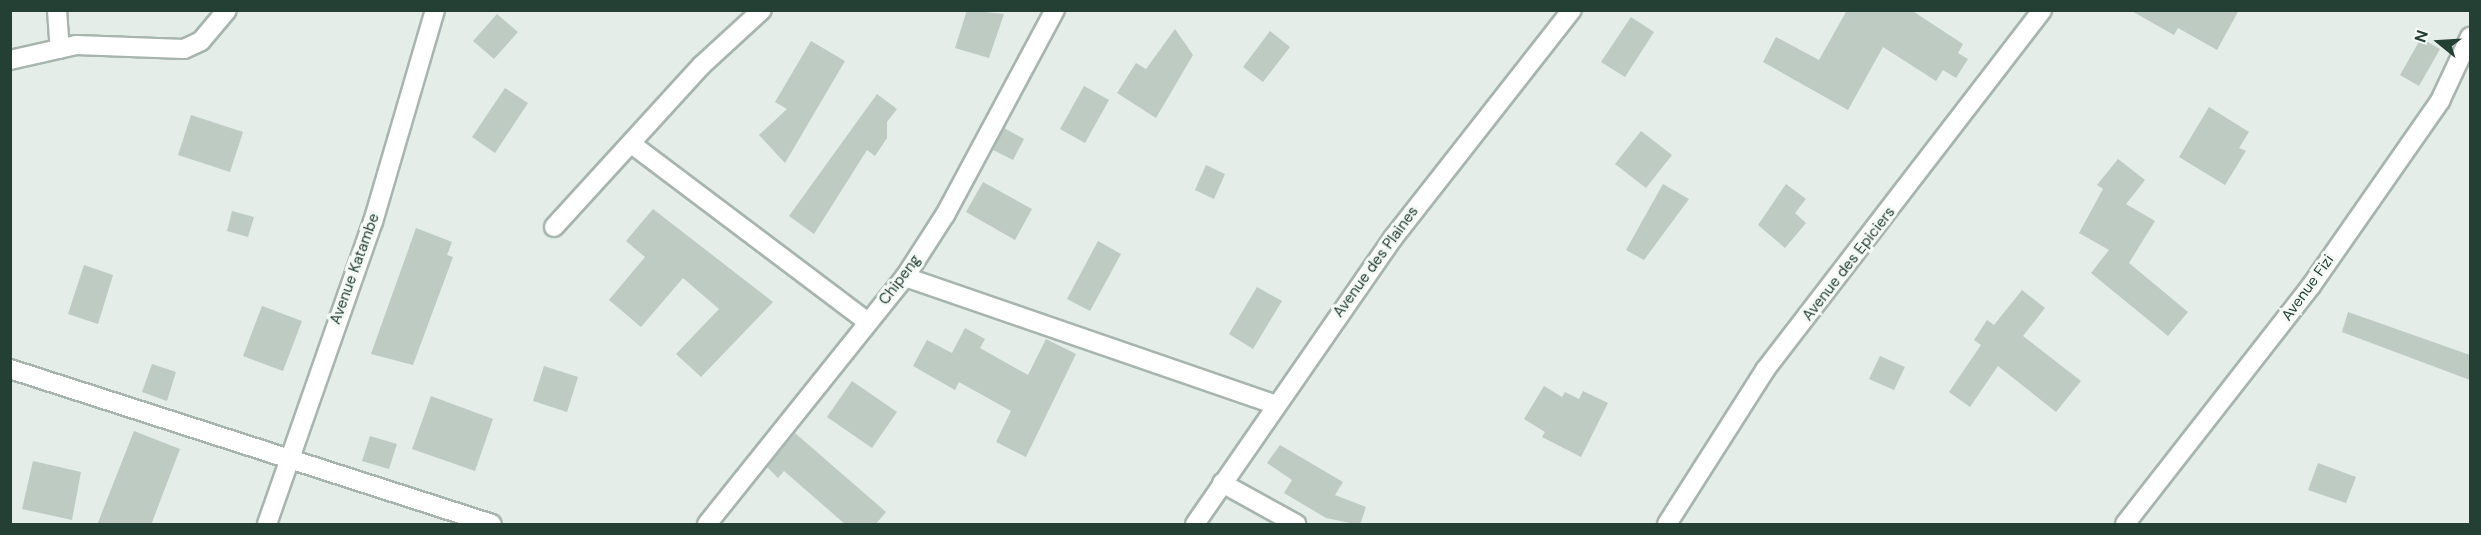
<!DOCTYPE html>
<style>
body{margin:0}
#map{position:relative;width:2481px;height:535px;overflow:hidden;background:#e4ede8;font-family:"DM Sans",sans-serif}
div>[style]{position:absolute}
.building>*{inset:0;background:#bdcbc3}
.roads{filter:drop-shadow(2px 0 #a7b5ae) drop-shadow(-2px 0 #a7b5ae) drop-shadow(0 2px #a7b5ae) drop-shadow(0 -2px #a7b5ae)}
.street>*{height:18px;margin:-9px;padding:0 9px;transform-origin:9px;border-radius:9px;background:#fff}
.secondary>*{height:18px;margin:-9px;padding:0 9px;transform-origin:9px;border-radius:9px;background:#fff}
span{translate:-50% -50%;white-space:nowrap;text-align:center;line-height:1.15;-webkit-text-stroke:6px #f5faf7;paint-order:stroke}
.street-label{font-size:15px;color:#243f33}
.frame{position:absolute;inset:0;border:12px solid #243f33;pointer-events:none}
.north{position:absolute;left:2409px;top:12px;width:60px;height:60px;-webkit-text-stroke:4px #f5faf7;paint-order:stroke;rotate:288deg;font-size:16px;font-weight:700;line-height:24px;text-align:center;color:#243f33}
.north::after{content:'';display:block;margin:auto;width:21px;height:27px;background:#243f33;clip-path:polygon(50% 0,100% 100%,50% 72%,0 100%)}
</style>
<div id="map">
<div class="building">
<div style="clip-path:polygon(967px 10px,1004px 14px,989px 58px,955px 48px)"></div>
<div style="clip-path:polygon(1847px 10px,1911px 10px,1963px 44px,1958px 53px,1968px 59px,1956px 78px,1943px 70px,1936px 81px,1883px 47px,1848px 110px,1763px 62px,1776px 37px,1819px 60px)"></div>
<div style="clip-path:polygon(2130px 10px,2239px 10px,2217px 50px,2178px 28px,2174px 35px)"></div>
<div style="clip-path:polygon(497px 14px,518px 32px,494px 59px,473px 41px)"></div>
<div style="clip-path:polygon(1631px 17px,1654px 32px,1625px 77px,1601px 62px)"></div>
<div style="clip-path:polygon(1175px 29px,1193px 55px,1156px 118px,1117px 93px,1136px 63px,1146px 69px)"></div>
<div style="clip-path:polygon(1270px 31px,1290px 47px,1263px 82px,1243px 67px)"></div>
<div style="clip-path:polygon(2421px 38px,2440px 49px,2419px 86px,2400px 75px)"></div>
<div style="clip-path:polygon(811px 41px,845px 61px,785px 163px,759px 135px,787px 109px,775px 102px)"></div>
<div style="clip-path:polygon(1084px 86px,1109px 100px,1085px 143px,1060px 129px)"></div>
<div style="clip-path:polygon(505px 88px,528px 103px,495px 153px,472px 137px)"></div>
<div style="clip-path:polygon(877px 94px,897px 109px,887px 122px,887px 138px,875px 156px,867px 150px,814px 234px,789px 216px)"></div>
<div style="clip-path:polygon(2209px 107px,2249px 132px,2239px 148px,2246px 151px,2225px 185px,2179px 157px)"></div>
<div style="clip-path:polygon(191px 115px,243px 132px,230px 172px,178px 155px)"></div>
<div style="clip-path:polygon(1004px 128px,1024px 139px,1013px 160px,993px 150px)"></div>
<div style="clip-path:polygon(1641px 131px,1672px 155px,1646px 188px,1615px 164px)"></div>
<div style="clip-path:polygon(2118px 159px,2145px 180px,2126px 204px,2155px 221px,2129px 263px,2188px 312px,2168px 336px,2091px 273px,2109px 250px,2079px 233px,2103px 189px,2097px 185px)"></div>
<div style="clip-path:polygon(1206px 165px,1225px 174px,1214px 199px,1195px 190px)"></div>
<div style="clip-path:polygon(983px 182px,1032px 209px,1015px 240px,966px 212px)"></div>
<div style="clip-path:polygon(1663px 184px,1689px 199px,1644px 260px,1626px 250px)"></div>
<div style="clip-path:polygon(1786px 184px,1806px 199px,1795px 213px,1806px 223px,1785px 248px,1758px 225px)"></div>
<div style="clip-path:polygon(653px 209px,773px 302px,701px 377px,676px 354px,719px 309px,683px 278px,641px 327px,609px 300px,645px 257px,626px 241px)"></div>
<div style="clip-path:polygon(232px 211px,254px 217px,248px 237px,227px 231px)"></div>
<div style="clip-path:polygon(416px 228px,452px 242px,447px 255px,453px 257px,413px 365px,371px 354px)"></div>
<div style="clip-path:polygon(1098px 241px,1121px 254px,1090px 311px,1067px 299px)"></div>
<div style="clip-path:polygon(84px 265px,113px 275px,98px 324px,68px 314px)"></div>
<div style="clip-path:polygon(1257px 287px,1282px 301px,1253px 349px,1229px 334px)"></div>
<div style="clip-path:polygon(2022px 290px,2045px 308px,2023px 336px,2081px 381px,2056px 412px,1998px 366px,1970px 407px,1949px 392px,1981px 345px,1974px 340px,1987px 320px,1994px 325px)"></div>
<div style="clip-path:polygon(262px 306px,302px 321px,283px 371px,243px 356px)"></div>
<div style="clip-path:polygon(2348px 312px,2470px 355px,2470px 380px,2342px 332px)"></div>
<div style="clip-path:polygon(965px 328px,985px 339px,980px 348px,1028px 375px,1046px 339px,1076px 354px,1026px 457px,996px 442px,1011px 411px,959px 382px,955px 390px,913px 366px,927px 340px,952px 353px)"></div>
<div style="clip-path:polygon(1880px 356px,1905px 367px,1894px 390px,1869px 379px)"></div>
<div style="clip-path:polygon(152px 364px,176px 372px,167px 401px,142px 392px)"></div>
<div style="clip-path:polygon(544px 366px,578px 377px,567px 412px,533px 401px)"></div>
<div style="clip-path:polygon(852px 381px,897px 412px,872px 448px,827px 417px)"></div>
<div style="clip-path:polygon(1544px 386px,1562px 397px,1565px 392px,1579px 399px,1583px 391px,1608px 403px,1581px 457px,1542px 437px,1545px 432px,1524px 419px)"></div>
<div style="clip-path:polygon(431px 396px,493px 419px,475px 471px,412px 449px)"></div>
<div style="clip-path:polygon(134px 431px,180px 449px,151px 525px,97px 525px)"></div>
<div style="clip-path:polygon(795px 433px,886px 512px,875px 525px,846px 525px,784px 471px,778px 478px,767px 467px)"></div>
<div style="clip-path:polygon(370px 436px,397px 444px,389px 469px,362px 461px)"></div>
<div style="clip-path:polygon(1280px 445px,1343px 482px,1335px 495px,1366px 507px,1360px 525px,1326px 518px,1284px 493px,1292px 480px,1267px 463px)"></div>
<div style="clip-path:polygon(33px 461px,81px 472px,72px 520px,22px 509px)"></div>
<div style="clip-path:polygon(2318px 463px,2356px 477px,2346px 503px,2308px 490px)"></div>
</div>
<div class="roads">
<div class="street">
<div style="left:57px;top:10px;width:39px;rotate:86deg"></div>
<div style="left:10px;top:60px;width:68px;rotate:-12.8deg"></div>
<div style="left:76px;top:45px;width:108px;rotate:2.1deg"></div>
<div style="left:184px;top:49px;width:19px;rotate:-25deg"></div>
<div style="left:201px;top:41px;width:40px;rotate:-50deg"></div>
<div style="left:633px;top:145px;width:294px;rotate:37deg"></div>
<div style="left:554px;top:227px;width:219px;rotate:-47.6deg"></div>
<div style="left:702px;top:65px;width:81px;rotate:-42.5deg"></div>
<div style="left:905px;top:277px;width:390px;rotate:19deg"></div>
<div style="left:10px;top:369px;width:506px;rotate:17.83deg"></div>
<div style="left:1222px;top:483px;width:85px;rotate:29deg"></div>
<div style="left:267px;top:524px;width:320px;rotate:-70.7deg"></div>
<div style="left:373px;top:222px;width:221px;rotate:-73.7deg"></div>
<div style="left:707px;top:524px;width:317px;rotate:-51.3deg"></div>
<div style="left:905px;top:277px;width:74px;rotate:-57.2deg"></div>
<div style="left:945px;top:215px;width:233px;rotate:-61.8deg"></div>
<div style="left:1667px;top:524px;width:183px;rotate:-57.5deg"></div>
<div style="left:1765px;top:370px;width:454px;rotate:-52.4deg"></div>
<div style="left:2125px;top:524px;width:302px;rotate:-52deg"></div>
<div style="left:2311px;top:286px;width:226px;rotate:-55.1deg"></div>
<div style="left:2440px;top:101px;width:71px;rotate:-64.9deg"></div>
</div>
<div class="secondary">
<div style="left:1195px;top:524px;width:348px;rotate:-55.3deg"></div>
<div style="left:1393px;top:238px;width:290px;rotate:-51.9deg"></div>
</div>
</div>
<div class="street-label">
<span style="left:1376px;top:262px;rotate:-54deg">Avenue des Plaines</span>
<span style="left:1849px;top:264px;rotate:-52deg">Avenue des Epiciers</span>
<span style="left:355px;top:269px;rotate:-70deg">Avenue Katambe</span>
<span style="left:900px;top:280px;rotate:-53deg">Chipeng</span>
<span style="left:2308px;top:288px;rotate:-54deg">Avenue Fizi</span>
</div>
<div class="frame"></div>
<div class="north">N</div>
</div>
